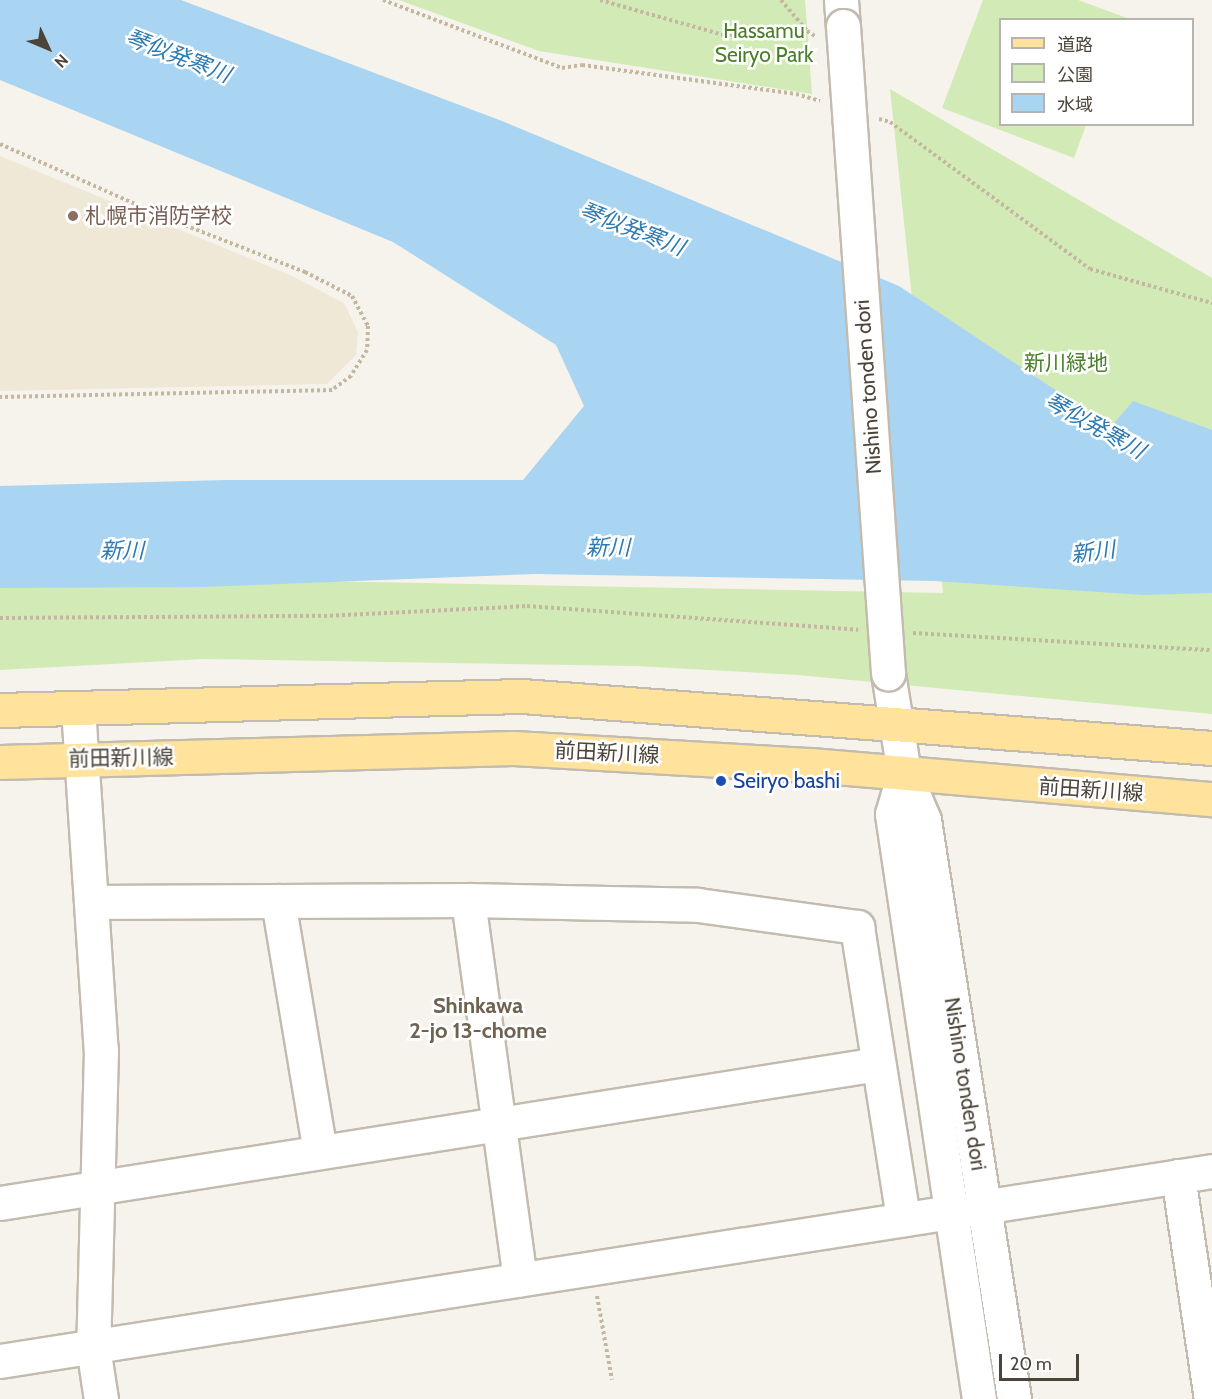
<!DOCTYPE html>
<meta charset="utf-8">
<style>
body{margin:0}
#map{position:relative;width:1212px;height:1399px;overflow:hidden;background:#f6f3ec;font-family:Cabin,"Noto Sans JP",sans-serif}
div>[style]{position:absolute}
.education>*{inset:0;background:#efe8d6}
.green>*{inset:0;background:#d2eab5}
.water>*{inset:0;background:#a9d4f2}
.path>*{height:4px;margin-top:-2px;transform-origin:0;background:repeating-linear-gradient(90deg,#c4b79f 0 3px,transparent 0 6px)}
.roads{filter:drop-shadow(2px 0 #c2bbae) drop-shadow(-2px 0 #c2bbae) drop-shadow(0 2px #c2bbae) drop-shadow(0 -2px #c2bbae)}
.minor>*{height:33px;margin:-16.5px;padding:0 16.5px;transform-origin:16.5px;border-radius:16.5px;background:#fff}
.major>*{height:33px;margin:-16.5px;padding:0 16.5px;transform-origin:16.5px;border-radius:16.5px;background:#ffe39c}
.bridges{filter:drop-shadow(2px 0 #c2bbae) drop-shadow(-2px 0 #c2bbae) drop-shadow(0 2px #c2bbae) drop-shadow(0 -2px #c2bbae)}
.minor-bridge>*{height:33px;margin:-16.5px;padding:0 16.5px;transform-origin:16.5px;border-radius:16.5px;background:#fff}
.dots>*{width:16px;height:16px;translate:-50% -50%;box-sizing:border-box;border:3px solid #fff;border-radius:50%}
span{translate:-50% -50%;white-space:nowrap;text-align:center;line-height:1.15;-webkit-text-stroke:5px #fff;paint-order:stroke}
.park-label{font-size:21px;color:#4a7f2a}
.education-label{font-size:21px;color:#785e54}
.left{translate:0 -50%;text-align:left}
.street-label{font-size:21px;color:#4b4439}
.transit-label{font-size:21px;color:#164399}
.water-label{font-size:22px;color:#2e7ab2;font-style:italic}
.neighbourhood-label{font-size:22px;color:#6e6250;font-weight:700}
.legend{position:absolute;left:999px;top:18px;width:195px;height:108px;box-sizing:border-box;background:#fff;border:2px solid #b7b4b0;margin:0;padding:8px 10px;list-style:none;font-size:18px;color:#4b4439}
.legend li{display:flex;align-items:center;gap:12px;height:30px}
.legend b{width:30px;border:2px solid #b7b4b0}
.north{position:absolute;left:18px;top:18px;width:60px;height:60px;-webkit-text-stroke:4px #fff;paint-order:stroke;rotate:134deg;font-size:16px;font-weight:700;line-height:24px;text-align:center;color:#4b4439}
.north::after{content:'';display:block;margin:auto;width:21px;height:27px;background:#4b4439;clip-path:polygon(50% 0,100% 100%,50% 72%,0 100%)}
.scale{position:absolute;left:999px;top:1354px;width:80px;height:27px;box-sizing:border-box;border:3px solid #4b4439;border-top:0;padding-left:8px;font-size:18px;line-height:21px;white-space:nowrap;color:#4b4439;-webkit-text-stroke:4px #fff;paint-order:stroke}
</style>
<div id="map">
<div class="education">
<div style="clip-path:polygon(0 156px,290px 275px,344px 303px,358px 332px,356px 355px,327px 384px,0 391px)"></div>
</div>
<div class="green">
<div style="clip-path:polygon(399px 0,805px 0,812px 94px,539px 51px)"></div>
<div style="clip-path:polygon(983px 0,1078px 0,1127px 18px,1000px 20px,1000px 124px,1086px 125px,1074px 158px,942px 108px)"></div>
<div style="clip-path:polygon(890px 89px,1212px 278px,1212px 714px,798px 675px,636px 666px,204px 659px,0 670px,0 575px,943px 593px)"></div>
</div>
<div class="water">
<div style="clip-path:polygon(0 0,181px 0,502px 121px,899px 286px,1111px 427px,1133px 401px,1212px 430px,1212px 593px,1144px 595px,935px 581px,535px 574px,203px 587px,0 588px,0 486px,226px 480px,523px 480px,584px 406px,556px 345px,393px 242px,0 80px)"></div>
</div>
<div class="path">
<div style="left:383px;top:0;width:191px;rotate:20.8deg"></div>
<div style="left:562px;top:68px;width:20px;rotate:-9deg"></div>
<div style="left:582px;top:65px;width:216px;rotate:7.7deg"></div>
<div style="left:796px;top:94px;width:25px;rotate:16deg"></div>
<div style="left:600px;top:0;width:129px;rotate:15.8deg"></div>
<div style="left:724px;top:35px;width:83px;rotate:-2.8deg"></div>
<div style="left:807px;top:31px;width:9px;rotate:32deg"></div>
<div style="left:781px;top:0;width:40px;rotate:50deg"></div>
<div style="left:879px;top:119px;width:11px;rotate:15deg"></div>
<div style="left:890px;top:122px;width:248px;rotate:36.3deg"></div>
<div style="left:1090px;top:269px;width:127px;rotate:15.6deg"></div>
<div style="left:0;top:144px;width:190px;rotate:23.9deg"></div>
<div style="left:174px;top:221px;width:141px;rotate:21.3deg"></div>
<div style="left:305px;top:272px;width:53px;rotate:27.1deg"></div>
<div style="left:352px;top:296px;width:34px;rotate:62deg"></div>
<div style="left:368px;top:326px;width:24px;rotate:92deg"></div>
<div style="left:367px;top:350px;width:31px;rotate:122deg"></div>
<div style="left:351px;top:376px;width:24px;rotate:144deg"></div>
<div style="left:332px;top:390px;width:332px;rotate:178.8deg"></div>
<div style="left:0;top:618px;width:324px;rotate:-0.4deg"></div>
<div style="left:324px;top:616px;width:203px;rotate:-2.8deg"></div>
<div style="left:527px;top:606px;width:332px;rotate:4.1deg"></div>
<div style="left:913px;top:633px;width:299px;rotate:3.3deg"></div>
<div style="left:597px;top:1296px;width:85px;rotate:79.9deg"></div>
</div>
<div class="roads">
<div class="minor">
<div style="left:841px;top:0;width:26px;rotate:86deg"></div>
<div style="left:888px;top:673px;width:101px;rotate:80.9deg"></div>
<div style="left:904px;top:773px;width:51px;rotate:66.9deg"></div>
<div style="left:924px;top:820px;width:586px;rotate:81.16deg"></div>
<div style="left:78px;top:708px;width:343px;rotate:86.2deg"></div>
<div style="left:101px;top:1050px;width:297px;rotate:91.5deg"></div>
<div style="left:93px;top:1347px;width:53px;rotate:81.3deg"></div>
<div style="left:904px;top:773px;width:43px;rotate:106.3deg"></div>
<div style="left:892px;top:814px;width:591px;rotate:81.54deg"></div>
<div style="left:468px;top:900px;width:383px;rotate:82.2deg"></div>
<div style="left:278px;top:901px;width:254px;rotate:80.5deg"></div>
<div style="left:91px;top:902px;width:377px;rotate:-0.3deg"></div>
<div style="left:468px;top:900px;width:230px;rotate:1.2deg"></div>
<div style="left:698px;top:905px;width:161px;rotate:7.9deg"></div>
<div style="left:857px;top:927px;width:296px;rotate:81deg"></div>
<div style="left:1178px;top:1176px;width:225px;rotate:81.6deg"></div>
<div style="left:0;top:1203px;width:889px;rotate:-9deg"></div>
<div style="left:0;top:1361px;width:1227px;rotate:-8.91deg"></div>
</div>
<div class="major">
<div style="left:0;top:710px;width:522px;rotate:-1.54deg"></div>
<div style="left:522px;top:696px;width:692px;rotate:4.31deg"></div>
<div style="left:0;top:762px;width:514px;rotate:-1.56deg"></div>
<div style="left:514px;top:748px;width:298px;rotate:3.3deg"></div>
<div style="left:812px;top:765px;width:401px;rotate:4.9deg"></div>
</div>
</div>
<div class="bridges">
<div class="minor-bridge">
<div style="left:843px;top:26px;width:649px;rotate:86.02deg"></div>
</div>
</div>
<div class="dots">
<div style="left:73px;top:216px;background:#8d6e63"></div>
<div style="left:721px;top:781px;background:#1a4fb4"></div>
</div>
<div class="park-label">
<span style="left:764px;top:43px">Hassamu<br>Seiryo Park</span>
<span style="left:1066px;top:363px">新川緑地</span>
</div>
<div class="education-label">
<span class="left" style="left:85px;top:216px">札幌市消防学校</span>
</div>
<div class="street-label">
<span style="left:868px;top:387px;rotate:-94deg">Nishino tonden dori</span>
<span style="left:607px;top:753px;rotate:3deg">前田新川線</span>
<span style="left:121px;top:758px;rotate:-1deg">前田新川線</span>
<span style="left:1091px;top:790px;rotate:4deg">前田新川線</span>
<span style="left:965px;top:1084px;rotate:81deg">Nishino tonden dori</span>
</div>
<div class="transit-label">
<span class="left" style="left:733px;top:781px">Seiryo bashi</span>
</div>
<div class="water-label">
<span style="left:178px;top:56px;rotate:21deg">琴似発寒川</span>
<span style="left:632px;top:229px;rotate:21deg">琴似発寒川</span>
<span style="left:1095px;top:426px;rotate:29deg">琴似発寒川</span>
<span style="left:608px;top:548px">新川</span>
<span style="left:122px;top:551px">新川</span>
<span style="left:1093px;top:552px;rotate:-7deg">新川</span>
</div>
<div class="neighbourhood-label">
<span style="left:478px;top:1018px">Shinkawa<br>2-jo 13-chome</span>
</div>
<ul class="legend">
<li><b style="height:8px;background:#ffe39c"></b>道路</li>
<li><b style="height:16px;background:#d2eab5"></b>公園</li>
<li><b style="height:16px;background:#a9d4f2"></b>水域</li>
</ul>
<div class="north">N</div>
<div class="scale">20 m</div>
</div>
